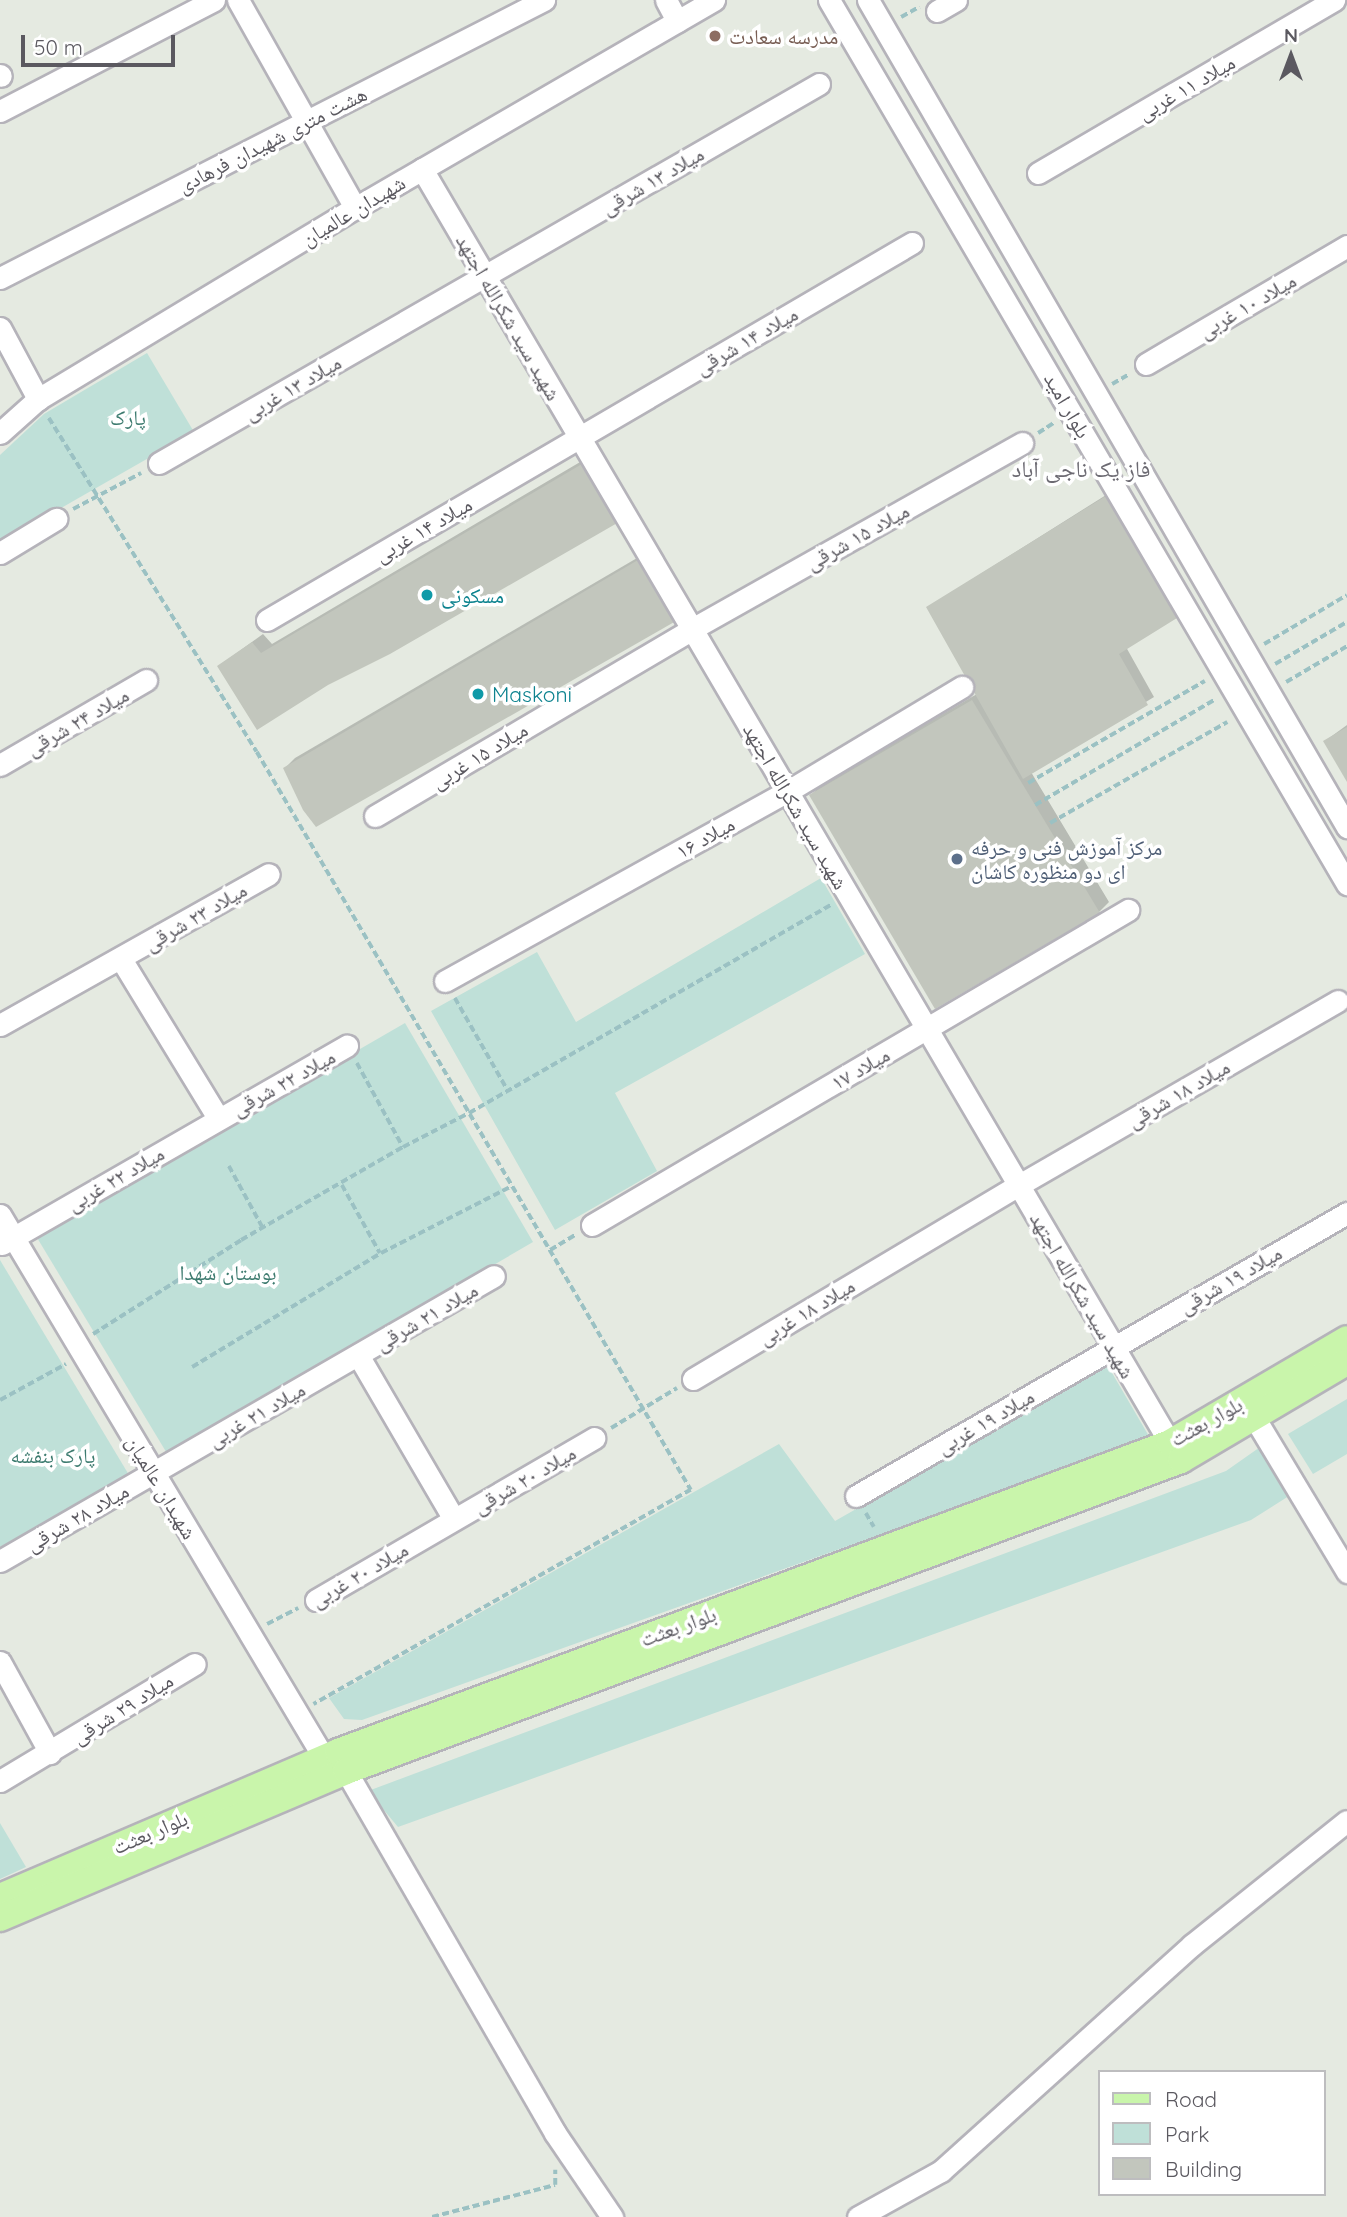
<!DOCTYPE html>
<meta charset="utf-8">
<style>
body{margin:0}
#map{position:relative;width:1347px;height:2217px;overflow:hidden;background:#e5eae1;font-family:Quicksand,"Noto Naskh Arabic",sans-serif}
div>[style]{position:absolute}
.green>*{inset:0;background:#bfe0d8}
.shadow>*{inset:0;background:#0003}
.building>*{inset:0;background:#c2c6bd}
.path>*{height:3.5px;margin-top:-1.75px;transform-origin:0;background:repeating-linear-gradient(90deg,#9bc1c3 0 7px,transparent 0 10.5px)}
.roads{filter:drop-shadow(2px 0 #b5b3ba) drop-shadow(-2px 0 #b5b3ba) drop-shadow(0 2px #b5b3ba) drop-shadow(0 -2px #b5b3ba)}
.minor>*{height:21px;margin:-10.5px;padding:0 10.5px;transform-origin:10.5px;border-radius:10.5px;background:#fff}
.major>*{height:26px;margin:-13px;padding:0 13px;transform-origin:13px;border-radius:13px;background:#c9f5ab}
.dots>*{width:19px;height:19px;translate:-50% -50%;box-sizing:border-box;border:4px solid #fff;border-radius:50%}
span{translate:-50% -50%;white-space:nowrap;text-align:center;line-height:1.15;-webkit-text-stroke:7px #fff;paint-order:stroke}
.education-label{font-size:21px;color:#785e54}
.left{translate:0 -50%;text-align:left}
.street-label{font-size:21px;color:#5b5960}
.park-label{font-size:21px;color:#3d7b6f}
.culture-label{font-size:21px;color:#0d838f}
.service-label{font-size:21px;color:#4e5e75}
.neighbourhood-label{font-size:23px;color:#6c6a72}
.legend{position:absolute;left:1098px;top:2070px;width:228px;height:126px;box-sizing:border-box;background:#fff;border:2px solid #bdbdbf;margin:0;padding:9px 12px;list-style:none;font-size:21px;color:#5b5960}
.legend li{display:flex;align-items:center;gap:14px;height:35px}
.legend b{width:35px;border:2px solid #bdbdbf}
.north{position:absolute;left:1256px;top:21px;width:70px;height:70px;-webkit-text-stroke:5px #fff;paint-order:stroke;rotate:0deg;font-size:19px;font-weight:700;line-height:28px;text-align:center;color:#5b5960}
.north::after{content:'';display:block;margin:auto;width:24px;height:32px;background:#5b5960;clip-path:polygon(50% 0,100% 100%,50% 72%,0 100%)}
.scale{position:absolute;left:21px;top:35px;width:154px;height:32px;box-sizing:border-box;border:4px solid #5b5960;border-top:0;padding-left:9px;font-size:21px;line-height:24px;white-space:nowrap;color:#5b5960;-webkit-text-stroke:5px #fff;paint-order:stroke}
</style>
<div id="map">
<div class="green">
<div style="clip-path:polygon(147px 353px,194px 432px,0 543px,0 455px,44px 414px)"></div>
<div style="clip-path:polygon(821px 878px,865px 954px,615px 1093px,657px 1171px,555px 1230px,431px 1011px,537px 952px,576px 1022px)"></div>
<div style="clip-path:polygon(405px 1023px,533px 1242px,168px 1455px,36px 1236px)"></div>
<div style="clip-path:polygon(0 1260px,129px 1475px,0 1547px)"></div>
<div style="clip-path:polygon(1108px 1366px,1150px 1438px,362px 1720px,344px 1719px,329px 1698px,779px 1444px,835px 1521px)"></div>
<div style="clip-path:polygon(1347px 1399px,1347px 1454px,1313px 1474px,1288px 1434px)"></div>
<div style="clip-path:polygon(1263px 1445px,1292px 1494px,1251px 1520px,398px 1827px,368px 1791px,1226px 1471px)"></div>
<div style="clip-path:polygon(0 1823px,26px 1867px,0 1879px)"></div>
</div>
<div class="shadow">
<div style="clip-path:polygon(592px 455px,628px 511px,327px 684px,219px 666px,263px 634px,272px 644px)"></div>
<div style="clip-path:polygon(1114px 490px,1184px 610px,1126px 647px,1154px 697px,1031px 772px,1109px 902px,1099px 912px,935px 1006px,811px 795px,821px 785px,977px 694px,928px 607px)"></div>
<div style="clip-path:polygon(649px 551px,685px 610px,285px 768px,295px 758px)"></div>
<div style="clip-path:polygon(1347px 725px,1347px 778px,1325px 741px)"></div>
</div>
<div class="building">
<div style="clip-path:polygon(582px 464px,619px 522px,390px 654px,328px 685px,257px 730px,217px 666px,252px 642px,261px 653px)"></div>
<div style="clip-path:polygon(1106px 496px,1177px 618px,1119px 654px,1148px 705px,1023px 779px,926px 607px)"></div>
<div style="clip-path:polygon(638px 560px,676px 621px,316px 827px,303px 810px,283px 768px)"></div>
<div style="clip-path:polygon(972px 700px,1100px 913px,935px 1009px,809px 795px)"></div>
<div style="clip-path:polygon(1347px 727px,1347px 782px,1323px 741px)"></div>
</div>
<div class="path">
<div style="left:901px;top:17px;width:21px;rotate:-29deg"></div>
<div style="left:1112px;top:384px;width:20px;rotate:-30deg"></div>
<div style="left:49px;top:418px;width:393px;rotate:58.1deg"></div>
<div style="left:257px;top:752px;width:856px;rotate:59.54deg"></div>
<div style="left:691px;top:1490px;width:434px;rotate:150.4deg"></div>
<div style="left:1038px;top:433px;width:20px;rotate:-33deg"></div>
<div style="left:73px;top:509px;width:77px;rotate:-27.9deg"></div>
<div style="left:1264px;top:644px;width:96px;rotate:-30.6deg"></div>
<div style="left:1275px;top:664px;width:83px;rotate:-30.3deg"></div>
<div style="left:1286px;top:682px;width:71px;rotate:-30.5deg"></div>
<div style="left:1028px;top:783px;width:204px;rotate:-30deg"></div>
<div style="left:1035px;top:805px;width:208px;rotate:-30.4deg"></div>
<div style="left:1050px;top:823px;width:204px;rotate:-29.7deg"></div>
<div style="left:455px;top:998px;width:107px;rotate:60.3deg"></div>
<div style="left:357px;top:1063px;width:96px;rotate:61.3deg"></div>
<div style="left:229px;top:1166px;width:71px;rotate:61.3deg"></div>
<div style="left:342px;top:1185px;width:78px;rotate:60.8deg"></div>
<div style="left:550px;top:1250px;width:29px;rotate:-31deg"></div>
<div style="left:93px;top:1334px;width:175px;rotate:-32.4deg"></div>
<div style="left:241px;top:1240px;width:187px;rotate:-29.9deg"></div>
<div style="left:403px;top:1147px;width:74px;rotate:-27.3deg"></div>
<div style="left:469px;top:1113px;width:417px;rotate:-29.9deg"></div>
<div style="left:192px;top:1367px;width:221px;rotate:-31.1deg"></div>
<div style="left:381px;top:1253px;width:147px;rotate:-27.1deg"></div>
<div style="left:0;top:1400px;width:75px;rotate:-28.6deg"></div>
<div style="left:611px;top:1428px;width:77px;rotate:-31.2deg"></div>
<div style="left:866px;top:1513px;width:16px;rotate:60deg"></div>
<div style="left:267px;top:1624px;width:35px;rotate:-27deg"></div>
<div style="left:432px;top:2217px;width:127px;rotate:-14.6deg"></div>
<div style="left:555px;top:2185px;width:15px;rotate:-90deg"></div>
</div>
<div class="roads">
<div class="minor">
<div style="left:238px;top:0;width:239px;rotate:60.6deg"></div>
<div style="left:666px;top:0;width:24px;rotate:62deg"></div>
<div style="left:829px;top:0;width:1025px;rotate:59.63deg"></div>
<div style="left:868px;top:0;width:956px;rotate:59.92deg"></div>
<div style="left:937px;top:11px;width:22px;rotate:-30deg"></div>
<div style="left:0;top:75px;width:1px;rotate:45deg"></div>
<div style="left:0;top:111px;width:241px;rotate:-27.4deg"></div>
<div style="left:422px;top:169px;width:1477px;rotate:59.58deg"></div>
<div style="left:1038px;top:173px;width:343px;rotate:-30.3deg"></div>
<div style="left:0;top:278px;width:611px;rotate:-27.07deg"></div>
<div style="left:0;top:328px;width:81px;rotate:61.8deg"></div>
<div style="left:1146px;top:364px;width:233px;rotate:-30.4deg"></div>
<div style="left:0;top:433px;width:51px;rotate:-41.8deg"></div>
<div style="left:38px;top:399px;width:370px;rotate:-31.1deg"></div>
<div style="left:355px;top:208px;width:415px;rotate:-30.1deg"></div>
<div style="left:159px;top:463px;width:761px;rotate:-29.87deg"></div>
<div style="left:0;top:553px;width:66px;rotate:-31.3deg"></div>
<div style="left:267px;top:620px;width:747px;rotate:-30.31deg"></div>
<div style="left:0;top:765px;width:169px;rotate:-30.2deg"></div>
<div style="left:375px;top:816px;width:368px;rotate:-30.5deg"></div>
<div style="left:692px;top:629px;width:379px;rotate:-29.4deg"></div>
<div style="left:121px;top:959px;width:186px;rotate:58.6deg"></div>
<div style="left:445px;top:981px;width:392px;rotate:-29deg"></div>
<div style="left:788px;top:791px;width:203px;rotate:-30.9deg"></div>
<div style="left:0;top:1025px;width:308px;rotate:-29.3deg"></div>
<div style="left:0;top:1215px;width:632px;rotate:59.18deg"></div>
<div style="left:592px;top:1225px;width:622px;rotate:-30.44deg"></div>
<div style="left:2px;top:1244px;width:398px;rotate:-29.9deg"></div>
<div style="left:358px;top:1355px;width:190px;rotate:59.7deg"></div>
<div style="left:693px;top:1379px;width:379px;rotate:-30.8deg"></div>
<div style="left:1019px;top:1185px;width:368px;rotate:-30deg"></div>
<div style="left:1254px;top:1417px;width:181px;rotate:59deg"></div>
<div style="left:856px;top:1496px;width:567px;rotate:-29.96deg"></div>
<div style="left:0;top:1561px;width:570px;rotate:-29.98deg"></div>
<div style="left:316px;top:1600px;width:322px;rotate:-30.2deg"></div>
<div style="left:0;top:1662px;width:104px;rotate:61.2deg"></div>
<div style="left:346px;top:1771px;width:418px;rotate:60deg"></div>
<div style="left:555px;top:2133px;width:102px;rotate:55.8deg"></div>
<div style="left:0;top:1781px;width:227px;rotate:-31deg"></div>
<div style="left:858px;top:2217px;width:95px;rotate:-29deg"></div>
<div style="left:941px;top:2171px;width:338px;rotate:-42deg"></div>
<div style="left:1192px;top:1945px;width:198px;rotate:-38.7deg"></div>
</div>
<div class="major">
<div style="left:0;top:1897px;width:368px;rotate:-23.2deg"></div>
<div style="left:338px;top:1752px;width:888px;rotate:-20.37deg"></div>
<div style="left:1170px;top:1443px;width:205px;rotate:-30.4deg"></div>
<div style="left:0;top:1918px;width:376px;rotate:-23deg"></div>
<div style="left:346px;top:1771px;width:891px;rotate:-20.43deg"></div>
<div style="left:1181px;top:1460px;width:193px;rotate:-30.6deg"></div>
</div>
</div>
<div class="dots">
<div style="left:715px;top:36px;background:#8d6e63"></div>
<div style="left:427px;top:595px;background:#0f9aa8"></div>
<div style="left:478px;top:694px;background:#0f9aa8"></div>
<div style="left:957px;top:859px;background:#5c6f8a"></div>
</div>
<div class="education-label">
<span class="left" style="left:729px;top:36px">مدرسه سعادت</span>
</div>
<div class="street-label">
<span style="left:1186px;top:87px;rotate:-30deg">میلاد ۱۱ غربی</span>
<span style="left:272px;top:139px;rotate:-27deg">هشت متری شهیدان فرهادی</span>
<span style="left:652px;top:180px;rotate:-30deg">میلاد ۱۳ شرقی</span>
<span style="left:353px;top:210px;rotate:-31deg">شهیدان عالمیان</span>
<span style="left:1247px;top:305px;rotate:-30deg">میلاد ۱۰ غربی</span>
<span style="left:509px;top:317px;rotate:60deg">شهید سید شکرالله اجتهد</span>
<span style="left:746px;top:340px;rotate:-30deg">میلاد ۱۴ شرقی</span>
<span style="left:292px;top:387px;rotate:-30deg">میلاد ۱۳ غربی</span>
<span style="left:1068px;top:405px;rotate:60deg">بلوار امید</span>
<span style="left:423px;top:529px;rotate:-30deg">میلاد ۱۴ غربی</span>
<span style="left:857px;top:536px;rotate:-29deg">میلاد ۱۵ شرقی</span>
<span style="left:77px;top:721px;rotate:-30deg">میلاد ۲۴ شرقی</span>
<span style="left:479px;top:755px;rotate:-31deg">میلاد ۱۵ غربی</span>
<span style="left:796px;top:806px;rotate:60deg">شهید سید شکرالله اجتهد</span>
<span style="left:705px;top:837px;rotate:-29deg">میلاد ۱۶</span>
<span style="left:195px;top:916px;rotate:-30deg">میلاد ۲۳ شرقی</span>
<span style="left:860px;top:1068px;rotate:-30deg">میلاد ۱۷</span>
<span style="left:283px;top:1082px;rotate:-29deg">میلاد ۲۲ شرقی</span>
<span style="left:1178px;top:1093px;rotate:-30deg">میلاد ۱۸ شرقی</span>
<span style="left:115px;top:1178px;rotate:-30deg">میلاد ۲۲ غربی</span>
<span style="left:1230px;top:1279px;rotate:-30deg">میلاد ۱۹ شرقی</span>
<span style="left:1083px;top:1295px;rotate:60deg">شهید سید شکرالله اجتهد</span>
<span style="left:806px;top:1311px;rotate:-31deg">میلاد ۱۸ غربی</span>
<span style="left:426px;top:1316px;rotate:-30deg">میلاد ۲۱ شرقی</span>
<span style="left:256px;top:1414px;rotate:-30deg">میلاد ۲۱ غربی</span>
<span style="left:985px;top:1421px;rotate:-30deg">میلاد ۱۹ غربی</span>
<span style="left:1206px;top:1421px;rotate:-29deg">بلوار بعثت</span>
<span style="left:524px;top:1479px;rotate:-30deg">میلاد ۲۰ شرقی</span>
<span style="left:162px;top:1487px;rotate:59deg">شهیدان عالمیان</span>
<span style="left:77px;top:1517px;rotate:-30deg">میلاد ۲۸ شرقی</span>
<span style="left:359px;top:1574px;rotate:-30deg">میلاد ۲۰ غربی</span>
<span style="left:678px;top:1626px;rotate:-20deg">بلوار بعثت</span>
<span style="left:122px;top:1708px;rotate:-32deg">میلاد ۲۹ شرقی</span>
<span style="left:150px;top:1832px;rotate:-23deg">بلوار بعثت</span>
</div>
<div class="park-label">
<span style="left:128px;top:417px">پارک</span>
<span style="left:228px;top:1272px">بوستان شهدا</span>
<span style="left:53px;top:1455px">پارک بنفشه</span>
</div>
<div class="culture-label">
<span class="left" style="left:441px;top:595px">مسکونی</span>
<span class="left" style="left:492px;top:694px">Maskoni</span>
</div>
<div class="service-label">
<span class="left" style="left:971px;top:859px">مرکز آموزش فنی و حرفه<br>ای دو منظوره کاشان</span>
</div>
<div class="neighbourhood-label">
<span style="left:1081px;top:469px">فاز یک ناجی آباد</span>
</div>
<ul class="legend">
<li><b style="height:9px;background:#c9f5ab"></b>Road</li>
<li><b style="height:19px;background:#bfe0d8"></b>Park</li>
<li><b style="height:19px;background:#c2c6bd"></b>Building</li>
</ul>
<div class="north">N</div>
<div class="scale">50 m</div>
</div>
